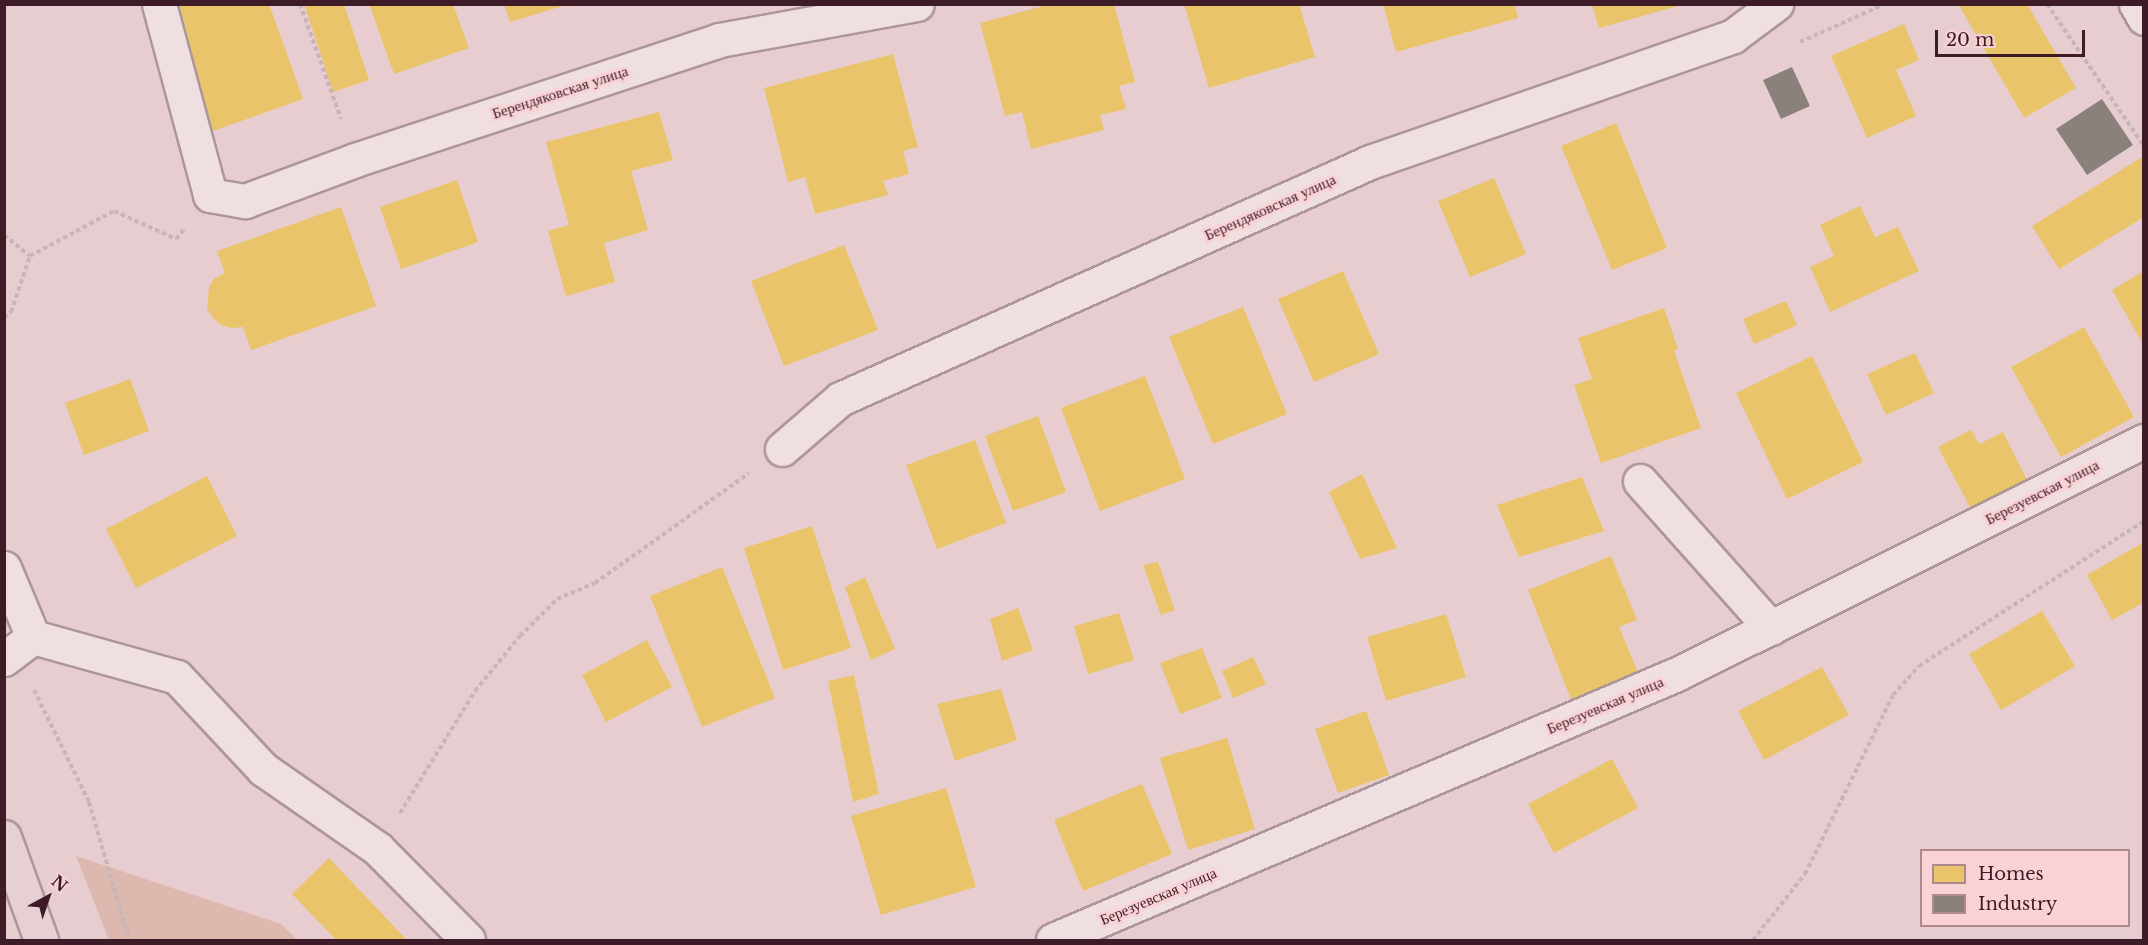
<!DOCTYPE html>
<meta charset="utf-8">
<style>
body{margin:0}
#map{position:relative;width:2148px;height:945px;overflow:hidden;background:#e8cdd0;font-family:"Libre Baskerville",serif}
div>[style]{position:absolute}
.green>*{inset:0;background:#dcb8af}
.homes>*{inset:0;background:#e9c46a}
.industry>*{inset:0;background:#8a817c}
.path>*{height:4px;margin-top:-2px;transform-origin:0;background:repeating-linear-gradient(90deg,#c7b6b9 0 4.5px,transparent 0 7.5px)}
.roads{filter:drop-shadow(2px 0 #ad969a) drop-shadow(-2px 0 #ad969a) drop-shadow(0 2px #ad969a) drop-shadow(0 -2px #ad969a)}
.minor>*{height:33px;margin:-16.5px;padding:0 16.5px;transform-origin:16.5px;border-radius:16.5px;background:#efdfe1}
.major>*{height:33px;margin:-16.5px;padding:0 16.5px;transform-origin:16.5px;border-radius:16.5px;background:#e7d0d3}
span{translate:-50% -50%;white-space:nowrap;text-align:center;line-height:1.15;-webkit-text-stroke:6px #f9d2d6;paint-order:stroke}
.street-label{font-size:15px;color:#3d1c27}
.frame{position:absolute;inset:0;border:6px solid #3d1c27;pointer-events:none}
.legend{position:absolute;left:1920px;top:849px;width:210px;height:78px;box-sizing:border-box;background:#f9d2d6;border:2px solid #ae8990;margin:0;padding:8px 10px;list-style:none;font-size:18px;color:#3d1c27}
.legend li{display:flex;align-items:center;gap:12px;height:30px}
.legend b{width:30px;border:2px solid #ae8990}
.north{position:absolute;left:18px;top:867px;width:60px;height:60px;-webkit-text-stroke:4px #f9d2d6;paint-order:stroke;rotate:40deg;font-size:16px;font-weight:700;line-height:24px;text-align:center;color:#3d1c27}
.north::after{content:'';display:block;margin:auto;width:21px;height:27px;background:#3d1c27;clip-path:polygon(50% 0,100% 100%,50% 72%,0 100%)}
.scale{position:absolute;left:1935px;top:30px;width:150px;height:27px;box-sizing:border-box;border:3px solid #3d1c27;border-top:0;padding-left:8px;font-size:18px;line-height:21px;white-space:nowrap;color:#3d1c27;-webkit-text-stroke:4px #f9d2d6;paint-order:stroke}
</style>
<div id="map">
<div class="green">
<div style="clip-path:polygon(76px 856px,281px 924px,298px 940px,109px 940px)"></div>
</div>
<div class="homes">
<div style="clip-path:polygon(148px 4px,269px 4px,303px 99px,196px 137px)"></div>
<div style="clip-path:polygon(304px 4px,344px 4px,369px 80px,333px 92px)"></div>
<div style="clip-path:polygon(369px 4px,453px 4px,469px 48px,394px 74px)"></div>
<div style="clip-path:polygon(504px 4px,566px 4px,566px 5px,510px 22px)"></div>
<div style="clip-path:polygon(1051px 4px,1114px 4px,1135px 82px,1119px 86px,1126px 109px,1100px 115px,1104px 130px,1031px 149px,1022px 112px,1005px 116px,980px 23px)"></div>
<div style="clip-path:polygon(1184px 4px,1299px 4px,1315px 57px,1209px 88px)"></div>
<div style="clip-path:polygon(1383px 4px,1515px 4px,1518px 18px,1396px 52px)"></div>
<div style="clip-path:polygon(1958px 4px,2027px 4px,2076px 88px,2024px 118px)"></div>
<div style="clip-path:polygon(1592px 5px,1682px 5px,1599px 28px)"></div>
<div style="clip-path:polygon(1904px 24px,1919px 60px,1896px 70px,1916px 116px,1867px 138px,1831px 56px)"></div>
<div style="clip-path:polygon(893px 54px,918px 147px,903px 151px,909px 174px,883px 181px,888px 195px,815px 214px,805px 177px,788px 182px,764px 88px)"></div>
<div style="clip-path:polygon(659px 112px,673px 160px,631px 171px,648px 230px,604px 243px,615px 282px,566px 296px,548px 231px,569px 225px,546px 142px)"></div>
<div style="clip-path:polygon(1616px 123px,1667px 248px,1612px 270px,1561px 146px)"></div>
<div style="clip-path:polygon(2142px 157px,2144px 217px,2059px 269px,2032px 226px)"></div>
<div style="clip-path:polygon(1494px 178px,1526px 254px,1470px 277px,1438px 201px)"></div>
<div style="clip-path:polygon(457px 180px,478px 242px,401px 269px,380px 207px)"></div>
<div style="clip-path:polygon(1860px 206px,1875px 237px,1898px 227px,1919px 271px,1830px 312px,1810px 267px,1834px 256px,1820px 225px)"></div>
<div style="clip-path:polygon(341px 207px,376px 306px,251px 350px,243px 327px,232px 328px,221px 325px,212px 317px,207px 308px,209px 287px,215px 278px,225px 273px,217px 251px)"></div>
<div style="clip-path:polygon(844px 245px,878px 330px,784px 366px,751px 281px)"></div>
<div style="clip-path:polygon(1343px 271px,1379px 354px,1314px 382px,1278px 299px)"></div>
<div style="clip-path:polygon(2144px 271px,2144px 346px,2112px 290px)"></div>
<div style="clip-path:polygon(1786px 301px,1797px 325px,1754px 344px,1743px 319px)"></div>
<div style="clip-path:polygon(1243px 307px,1287px 414px,1213px 444px,1169px 337px)"></div>
<div style="clip-path:polygon(1664px 308px,1678px 349px,1674px 351px,1701px 428px,1601px 463px,1574px 385px,1592px 379px,1578px 338px)"></div>
<div style="clip-path:polygon(2084px 327px,2134px 417px,2061px 457px,2011px 367px)"></div>
<div style="clip-path:polygon(1915px 353px,1934px 393px,1886px 415px,1867px 374px)"></div>
<div style="clip-path:polygon(1812px 356px,1863px 462px,1787px 499px,1736px 393px)"></div>
<div style="clip-path:polygon(1145px 376px,1185px 479px,1100px 511px,1061px 408px)"></div>
<div style="clip-path:polygon(130px 379px,149px 431px,84px 455px,65px 403px)"></div>
<div style="clip-path:polygon(1038px 416px,1066px 492px,1013px 511px,985px 436px)"></div>
<div style="clip-path:polygon(1971px 430px,1979px 444px,2003px 432px,2027px 480px,1971px 509px,1938px 447px)"></div>
<div style="clip-path:polygon(975px 440px,1006px 523px,937px 549px,906px 465px)"></div>
<div style="clip-path:polygon(1362px 474px,1397px 548px,1360px 559px,1329px 492px)"></div>
<div style="clip-path:polygon(207px 476px,237px 536px,136px 588px,106px 529px)"></div>
<div style="clip-path:polygon(1582px 477px,1604px 531px,1519px 557px,1497px 505px)"></div>
<div style="clip-path:polygon(812px 526px,851px 648px,783px 670px,744px 548px)"></div>
<div style="clip-path:polygon(2144px 542px,2144px 608px,2141px 604px,2112px 620px,2087px 575px)"></div>
<div style="clip-path:polygon(1611px 556px,1637px 620px,1619px 627px,1639px 675px,1572px 702px,1528px 590px)"></div>
<div style="clip-path:polygon(1158px 562px,1175px 610px,1161px 615px,1143px 565px)"></div>
<div style="clip-path:polygon(722px 567px,775px 698px,702px 727px,650px 596px)"></div>
<div style="clip-path:polygon(865px 577px,895px 649px,871px 660px,845px 587px)"></div>
<div style="clip-path:polygon(1018px 608px,1033px 650px,1002px 661px,990px 619px)"></div>
<div style="clip-path:polygon(2042px 611px,2075px 666px,2001px 710px,1969px 654px)"></div>
<div style="clip-path:polygon(1119px 613px,1134px 660px,1088px 674px,1074px 626px)"></div>
<div style="clip-path:polygon(1446px 614px,1466px 677px,1386px 701px,1367px 637px)"></div>
<div style="clip-path:polygon(647px 640px,672px 687px,606px 722px,582px 675px)"></div>
<div style="clip-path:polygon(1202px 648px,1222px 698px,1180px 714px,1160px 663px)"></div>
<div style="clip-path:polygon(1253px 657px,1266px 684px,1233px 698px,1222px 671px)"></div>
<div style="clip-path:polygon(1822px 667px,1849px 715px,1764px 760px,1738px 711px)"></div>
<div style="clip-path:polygon(854px 675px,879px 794px,853px 802px,828px 681px)"></div>
<div style="clip-path:polygon(1001px 689px,1017px 740px,955px 761px,937px 704px)"></div>
<div style="clip-path:polygon(1366px 711px,1389px 775px,1338px 793px,1315px 729px)"></div>
<div style="clip-path:polygon(1227px 738px,1255px 829px,1188px 850px,1160px 758px)"></div>
<div style="clip-path:polygon(1612px 759px,1638px 808px,1554px 853px,1528px 804px)"></div>
<div style="clip-path:polygon(1142px 784px,1172px 854px,1083px 891px,1054px 820px)"></div>
<div style="clip-path:polygon(946px 788px,976px 887px,881px 915px,851px 816px)"></div>
<div style="clip-path:polygon(329px 858px,407px 940px,336px 940px,292px 894px)"></div>
</div>
<div class="industry">
<div style="clip-path:polygon(1792px 67px,1810px 106px,1781px 119px,1763px 80px)"></div>
<div style="clip-path:polygon(2102px 99px,2133px 145px,2087px 175px,2056px 129px)"></div>
</div>
<div class="path">
<div style="left:300px;top:4px;width:122px;rotate:70.4deg"></div>
<div style="left:2047px;top:4px;width:172px;rotate:55.7deg"></div>
<div style="left:1800px;top:42px;width:93px;rotate:-24.1deg"></div>
<div style="left:4px;top:235px;width:33px;rotate:39deg"></div>
<div style="left:4px;top:318px;width:9px;rotate:-41deg"></div>
<div style="left:11px;top:312px;width:59px;rotate:-71.3deg"></div>
<div style="left:30px;top:256px;width:95px;rotate:-28.2deg"></div>
<div style="left:114px;top:211px;width:68px;rotate:24.3deg"></div>
<div style="left:176px;top:239px;width:13px;rotate:-51deg"></div>
<div style="left:34px;top:690px;width:125px;rotate:63.8deg"></div>
<div style="left:89px;top:802px;width:144px;rotate:73.8deg"></div>
<div style="left:400px;top:813px;width:143px;rotate:-58.4deg"></div>
<div style="left:475px;top:691px;width:71px;rotate:-50.7deg"></div>
<div style="left:520px;top:636px;width:52px;rotate:-45deg"></div>
<div style="left:557px;top:599px;width:41px;rotate:-22.8deg"></div>
<div style="left:595px;top:583px;width:189px;rotate:-35.5deg"></div>
<div style="left:1753px;top:940px;width:84px;rotate:-51.8deg"></div>
<div style="left:1805px;top:874px;width:199px;rotate:-63.8deg"></div>
<div style="left:1893px;top:695px;width:39px;rotate:-48deg"></div>
<div style="left:1919px;top:666px;width:268px;rotate:-32.8deg"></div>
</div>
<div class="roads">
<div class="minor">
<div style="left:159px;top:4px;width:198px;rotate:75deg"></div>
<div style="left:210px;top:195px;width:36px;rotate:10deg"></div>
<div style="left:245px;top:201px;width:117px;rotate:-20.4deg"></div>
<div style="left:355px;top:160px;width:383px;rotate:-18.2deg"></div>
<div style="left:719px;top:40px;width:201px;rotate:-10.3deg"></div>
<div style="left:2136px;top:4px;width:16px;rotate:60deg"></div>
<div style="left:782px;top:449px;width:77px;rotate:-40.8deg"></div>
<div style="left:840px;top:399px;width:581px;rotate:-24.09deg"></div>
<div style="left:1370px;top:162px;width:384px;rotate:-19.1deg"></div>
<div style="left:1733px;top:36px;width:54px;rotate:-36.7deg"></div>
<div style="left:1640px;top:481px;width:197px;rotate:48.3deg"></div>
<div style="left:4px;top:568px;width:75px;rotate:67.2deg"></div>
<div style="left:33px;top:637px;width:149px;rotate:15.5deg"></div>
<div style="left:177px;top:677px;width:126px;rotate:46.9deg"></div>
<div style="left:263px;top:769px;width:140px;rotate:34.8deg"></div>
<div style="left:378px;top:849px;width:128px;rotate:45.3deg"></div>
<div style="left:4px;top:659px;width:36px;rotate:-37deg"></div>
<div style="left:1053px;top:940px;width:678px;rotate:-23.09deg"></div>
<div style="left:1677px;top:674px;width:522px;rotate:-26.52deg"></div>
</div>
<div class="major">
<div style="left:4px;top:837px;width:109px;rotate:70.2deg"></div>
</div>
</div>
<div class="street-label">
<span style="left:560px;top:92px;rotate:-18deg">Берендяковская улица</span>
<span style="left:1270px;top:207px;rotate:-24deg">Берендяковская улица</span>
<span style="left:2042px;top:492px;rotate:-27deg">Березуевская улица</span>
<span style="left:1605px;top:705px;rotate:-23deg">Березуевская улица</span>
<span style="left:1158px;top:896px;rotate:-23deg">Березуевская улица</span>
</div>
<div class="frame"></div>
<ul class="legend">
<li><b style="height:16px;background:#e9c46a"></b>Homes</li>
<li><b style="height:16px;background:#8a817c"></b>Industry</li>
</ul>
<div class="north">N</div>
<div class="scale">20 m</div>
</div>
